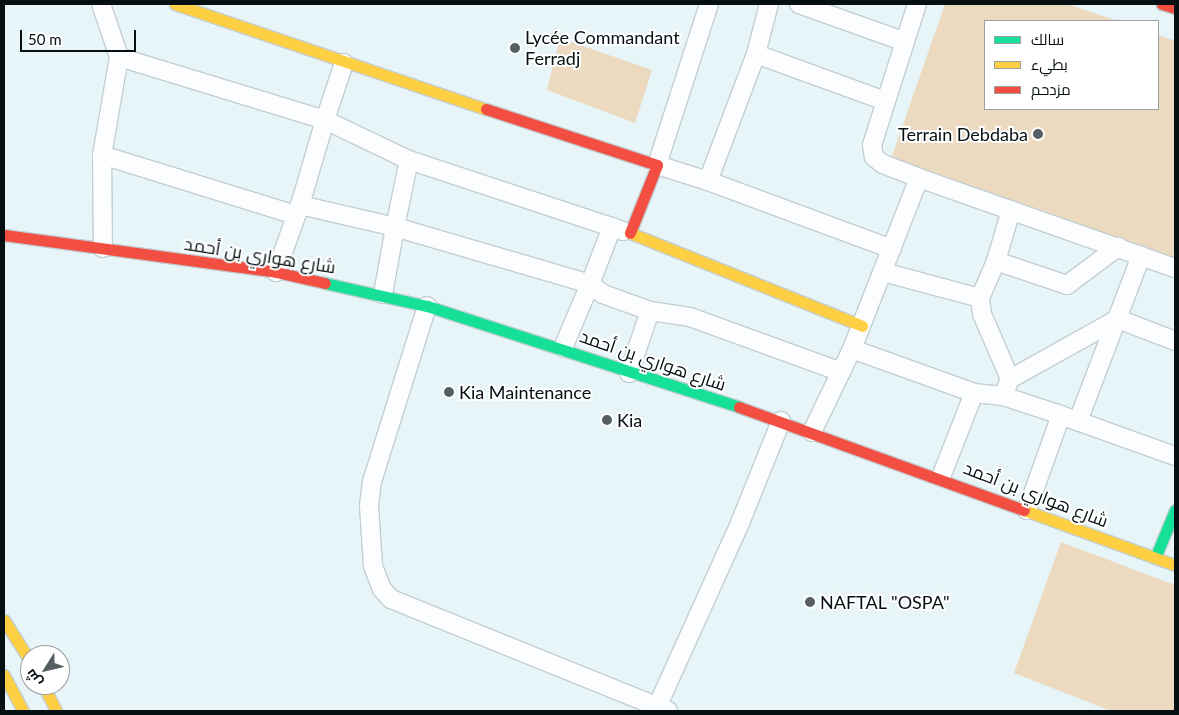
<!DOCTYPE html>
<meta charset="utf-8">
<style>
body{margin:0}
#map{position:relative;width:1179px;height:715px;overflow:hidden;background:#e7f4f8;font-family:Lato,Cairo,sans-serif}
div>[style]{position:absolute}
.green>*{inset:0;background:#ebdabf}
.roads{filter:drop-shadow(1px 0 #c3ced2) drop-shadow(-1px 0 #c3ced2) drop-shadow(0 1px #c3ced2) drop-shadow(0 -1px #c3ced2)}
.street>*{height:18px;margin:-9px;padding:0 9px;transform-origin:9px;border-radius:9px;background:#fbfdfe}
.fast>*{height:11px;margin:-5.5px;padding:0 5.5px;transform-origin:5.5px;border-radius:5.5px;background:#16e098}
.slow>*{height:11px;margin:-5.5px;padding:0 5.5px;transform-origin:5.5px;border-radius:5.5px;background:#ffcf43}
.jam>*{height:11px;margin:-5.5px;padding:0 5.5px;transform-origin:5.5px;border-radius:5.5px;background:#f24e42}
.dots>*{width:14px;height:14px;translate:-50% -50%;box-sizing:border-box;border:2px solid #fff;border-radius:50%}
span{translate:-50% -50%;white-space:nowrap;text-align:center;line-height:1.15;-webkit-text-stroke:4px #fff;paint-order:stroke}
.poi-label{font-size:18px;color:#060f12}
.left{translate:0 -50%;text-align:left}
.right{translate:-100% -50%;text-align:right}
.street-label{font-size:18px;color:#060f12}
.frame{position:absolute;inset:0;border:5px solid #060f12;pointer-events:none}
.legend{position:absolute;left:984px;top:20px;width:175px;height:90px;box-sizing:border-box;background:#fff;border:1px solid #9b9fa0;margin:0;padding:6px 9px;list-style:none;font-size:15px;color:#060f12}
.legend li{display:flex;align-items:center;gap:10px;height:25px}
.legend b{width:25px;border:1px solid #9b9fa0}
.north{position:absolute;left:20px;top:645px;width:50px;height:50px;box-sizing:border-box;background:#fff;border:1px solid #9b9fa0;border-radius:50%;rotate:234deg;font-size:14px;font-weight:700;line-height:20px;text-align:center;color:#060f12}
.north::after{content:'';display:block;margin:auto;width:18px;height:22px;background:#555f62;clip-path:polygon(50% 0,100% 100%,50% 72%,0 100%)}
.scale{position:absolute;left:20px;top:30px;width:116px;height:22px;box-sizing:border-box;border:2px solid #060f12;border-top:0;padding-left:6px;font-size:15px;line-height:18px;white-space:nowrap;color:#060f12;-webkit-text-stroke:4px #fff;paint-order:stroke}
</style>
<div id="map">
<div class="green">
<div style="clip-path:polygon(945px 4px,1067px 4px,1118px 21px,985px 21px,985px 109px,1158px 109px,1158px 35px,1175px 41px,1175px 263px,891px 159px)"></div>
<div style="clip-path:polygon(560px 38px,652px 70px,635px 123px,547px 90px)"></div>
<div style="clip-path:polygon(1061px 542px,1175px 585px,1175px 711px,1111px 711px,1014px 673px)"></div>
</div>
<div class="roads">
<div class="street">
<div style="left:101px;top:4px;width:56px;rotate:71.2deg"></div>
<div style="left:119px;top:57px;width:99px;rotate:99.8deg"></div>
<div style="left:102px;top:155px;width:93px;rotate:89.4deg"></div>
<div style="left:709px;top:4px;width:169px;rotate:107.9deg"></div>
<div style="left:657px;top:165px;width:53px;rotate:17.4deg"></div>
<div style="left:708px;top:181px;width:136px;rotate:-69.3deg"></div>
<div style="left:769px;top:4px;width:52px;rotate:104.6deg"></div>
<div style="left:756px;top:54px;width:137px;rotate:20deg"></div>
<div style="left:799px;top:4px;width:110px;rotate:19.6deg"></div>
<div style="left:917px;top:4px;width:148px;rotate:107.7deg"></div>
<div style="left:872px;top:145px;width:12px;rotate:81deg"></div>
<div style="left:874px;top:157px;width:11px;rotate:38deg"></div>
<div style="left:883px;top:164px;width:39px;rotate:21deg"></div>
<div style="left:919px;top:178px;width:184px;rotate:111.4deg"></div>
<div style="left:852px;top:349px;width:130px;rotate:19.8deg"></div>
<div style="left:119px;top:57px;width:215px;rotate:17deg"></div>
<div style="left:325px;top:120px;width:60px;rotate:-71.6deg"></div>
<div style="left:102px;top:155px;width:203px;rotate:17.2deg"></div>
<div style="left:919px;top:178px;width:271px;rotate:19.4deg"></div>
<div style="left:708px;top:181px;width:196px;rotate:20.3deg"></div>
<div style="left:300px;top:205px;width:89px;rotate:-73.6deg"></div>
<div style="left:325px;top:120px;width:93px;rotate:25.5deg"></div>
<div style="left:623px;top:231px;width:12px;rotate:-160deg"></div>
<div style="left:612px;top:227px;width:61px;rotate:111.1deg"></div>
<div style="left:590px;top:284px;width:16px;rotate:38deg"></div>
<div style="left:603px;top:294px;width:50px;rotate:19.9deg"></div>
<div style="left:650px;top:311px;width:40px;rotate:8.5deg"></div>
<div style="left:690px;top:317px;width:161px;rotate:20deg"></div>
<div style="left:996px;top:261px;width:75px;rotate:18.7deg"></div>
<div style="left:1067px;top:285px;width:64px;rotate:-36.7deg"></div>
<div style="left:276px;top:272px;width:71px;rotate:-70.3deg"></div>
<div style="left:300px;top:205px;width:98px;rotate:13deg"></div>
<div style="left:395px;top:227px;width:68px;rotate:-78.2deg"></div>
<div style="left:409px;top:160px;width:214px;rotate:18.3deg"></div>
<div style="left:883px;top:272px;width:100px;rotate:15deg"></div>
<div style="left:383px;top:294px;width:68px;rotate:-79.8deg"></div>
<div style="left:395px;top:227px;width:203px;rotate:16.3deg"></div>
<div style="left:590px;top:284px;width:69px;rotate:112.9deg"></div>
<div style="left:427px;top:306px;width:183px;rotate:107.4deg"></div>
<div style="left:372px;top:481px;width:25px;rotate:97deg"></div>
<div style="left:369px;top:506px;width:60px;rotate:86.2deg"></div>
<div style="left:373px;top:566px;width:25px;rotate:69deg"></div>
<div style="left:382px;top:589px;width:13px;rotate:48deg"></div>
<div style="left:391px;top:599px;width:299px;rotate:22deg"></div>
<div style="left:629px;top:373px;width:65px;rotate:-71.3deg"></div>
<div style="left:1010px;top:379px;width:71px;rotate:-113.3deg"></div>
<div style="left:982px;top:314px;width:16px;rotate:-97deg"></div>
<div style="left:980px;top:298px;width:40px;rotate:-66.6deg"></div>
<div style="left:996px;top:261px;width:53px;rotate:-73.6deg"></div>
<div style="left:1003px;top:396px;width:18px;rotate:-68deg"></div>
<div style="left:1010px;top:379px;width:124px;rotate:-29.1deg"></div>
<div style="left:1118px;top:319px;width:61px;rotate:21.1deg"></div>
<div style="left:1066px;top:417px;width:116px;rotate:19.7deg"></div>
<div style="left:1078px;top:421px;width:177px;rotate:-69.1deg"></div>
<div style="left:812px;top:432px;width:92px;rotate:-64.3deg"></div>
<div style="left:941px;top:477px;width:90px;rotate:-68.6deg"></div>
<div style="left:974px;top:393px;width:29px;rotate:6deg"></div>
<div style="left:1003px;top:396px;width:61px;rotate:18.1deg"></div>
<div style="left:1061px;top:415px;width:101px;rotate:109.7deg"></div>
<div style="left:657px;top:707px;width:202px;rotate:-65.7deg"></div>
<div style="left:740px;top:523px;width:110px;rotate:-68.1deg"></div>
</div>
<div class="fast">
<div style="left:325px;top:283px;width:105px;rotate:12.7deg"></div>
<div style="left:427px;top:306px;width:328px;rotate:17.9deg"></div>
<div style="left:1155px;top:558px;width:52px;rotate:-67.4deg"></div>
</div>
<div class="slow">
<div style="left:175px;top:4px;width:328px;rotate:18.7deg"></div>
<div style="left:630px;top:233px;width:250px;rotate:21.8deg"></div>
<div style="left:1024px;top:510px;width:161px;rotate:20deg"></div>
<div style="left:4px;top:620px;width:49px;rotate:57.6deg"></div>
<div style="left:4px;top:675px;width:41px;rotate:62.2deg"></div>
<div style="left:43px;top:685px;width:29px;rotate:63deg"></div>
</div>
<div class="jam">
<div style="left:1162px;top:4px;width:14px;rotate:17deg"></div>
<div style="left:486px;top:109px;width:180px;rotate:18.1deg"></div>
<div style="left:657px;top:165px;width:73px;rotate:111.7deg"></div>
<div style="left:4px;top:235px;width:275px;rotate:7.7deg"></div>
<div style="left:276px;top:272px;width:50px;rotate:12.7deg"></div>
<div style="left:739px;top:407px;width:303px;rotate:19.9deg"></div>
</div>
</div>
<div class="dots">
<div style="left:515px;top:48px;background:#555f62"></div>
<div style="left:1038px;top:134px;background:#555f62"></div>
<div style="left:449px;top:392px;background:#555f62"></div>
<div style="left:607px;top:420px;background:#555f62"></div>
<div style="left:810px;top:602px;background:#555f62"></div>
</div>
<div class="poi-label">
<span class="left" style="left:525px;top:48px">Lycée Commandant<br>Ferradj</span>
<span class="right" style="left:1028px;top:134px">Terrain Debdaba</span>
<span class="left" style="left:459px;top:392px">Kia Maintenance</span>
<span class="left" style="left:617px;top:420px">Kia</span>
<span class="left" style="left:820px;top:602px">NAFTAL "OSPA"</span>
</div>
<div class="street-label">
<span style="left:260px;top:255px;rotate:9deg">شارع هواري بن أحمد</span>
<span style="left:653px;top:360px;rotate:19deg">شارع هواري بن أحمد</span>
<span style="left:1036px;top:494px;rotate:21deg">شارع هواري بن أحمد</span>
</div>
<div class="frame"></div>
<ul class="legend">
<li><b style="height:6px;background:#16e098"></b>سالك</li>
<li><b style="height:6px;background:#ffcf43"></b>بطيء</li>
<li><b style="height:6px;background:#f24e42"></b>مزدحم</li>
</ul>
<div class="north">ش</div>
<div class="scale">50 m</div>
</div>
